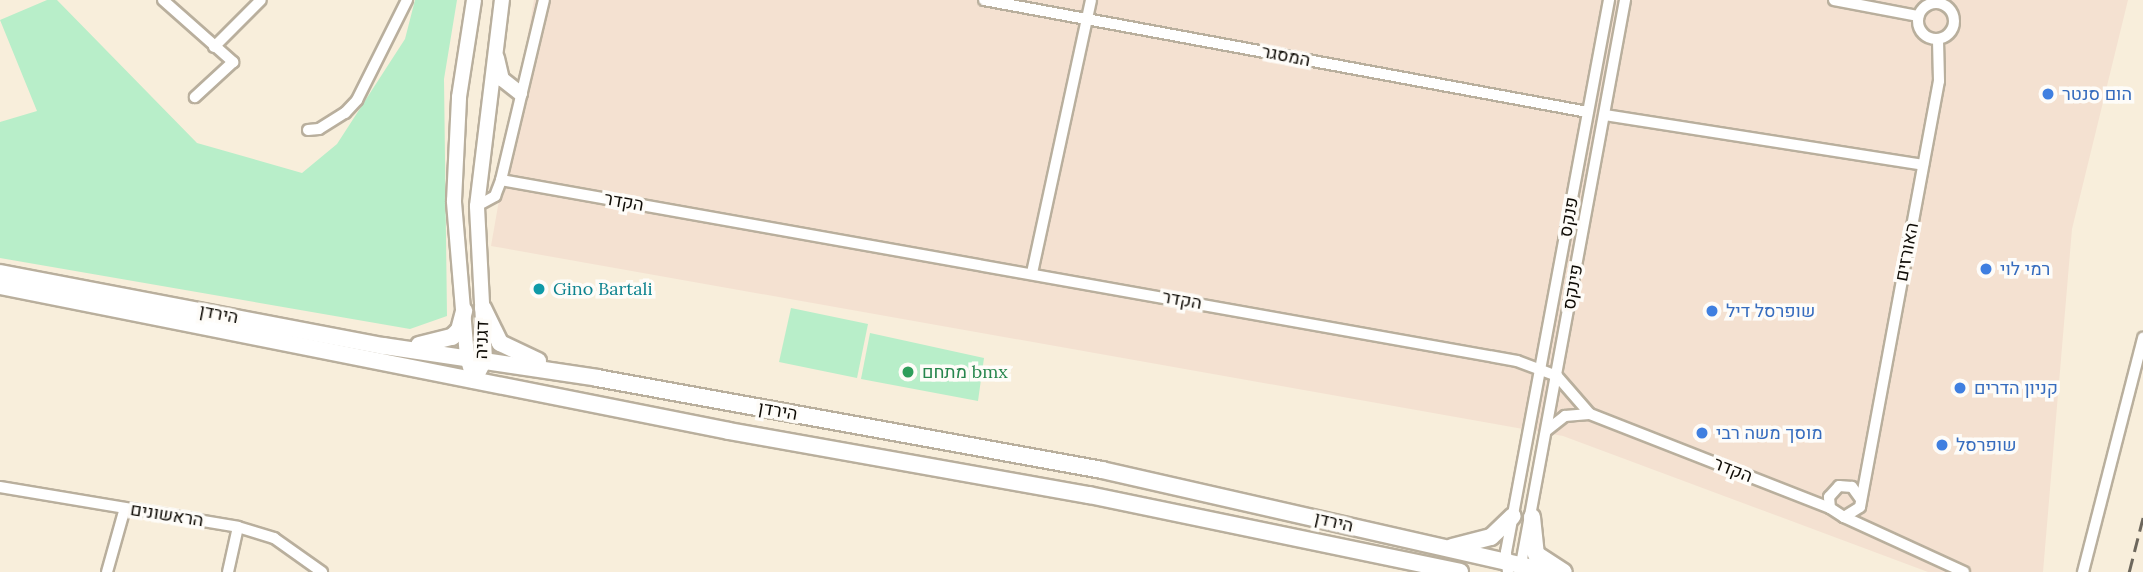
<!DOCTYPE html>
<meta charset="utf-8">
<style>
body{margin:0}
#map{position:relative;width:2143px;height:572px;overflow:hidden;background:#f8eedb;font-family:Lora,Heebo,serif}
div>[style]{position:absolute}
.industrial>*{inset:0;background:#f4e1d1}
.green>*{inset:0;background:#b8eec9}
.roads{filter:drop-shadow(2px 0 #b9af9d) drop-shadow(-2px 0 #b9af9d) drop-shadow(0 2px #b9af9d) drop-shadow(0 -2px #b9af9d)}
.minor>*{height:10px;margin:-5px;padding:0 5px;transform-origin:5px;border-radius:5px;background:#fff}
.minor>.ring{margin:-5px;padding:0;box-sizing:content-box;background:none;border:10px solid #fff;border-radius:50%}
.major>*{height:14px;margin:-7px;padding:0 7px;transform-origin:7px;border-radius:7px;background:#fff}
.highway>*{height:16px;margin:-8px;padding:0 8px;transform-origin:8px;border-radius:8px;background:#fff}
.rail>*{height:2.5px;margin-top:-1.25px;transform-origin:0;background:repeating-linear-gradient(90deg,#6d675c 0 14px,transparent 0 21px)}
.dots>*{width:19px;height:19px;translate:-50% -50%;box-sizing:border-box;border:4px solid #fefcf8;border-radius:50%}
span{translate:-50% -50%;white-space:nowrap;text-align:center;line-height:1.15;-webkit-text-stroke:7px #fefcf8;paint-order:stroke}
.street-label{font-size:18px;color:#0e0b05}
.shop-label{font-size:18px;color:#366cbe}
.left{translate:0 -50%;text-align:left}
.culture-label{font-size:18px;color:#0d838f}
.leisure-label{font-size:18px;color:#27864d}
</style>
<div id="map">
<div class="industrial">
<div style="clip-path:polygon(534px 0,2128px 0,2072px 229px,2043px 572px,1928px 572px,1563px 436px,491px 246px)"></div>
</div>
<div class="green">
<div style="clip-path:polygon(47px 0,57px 0,197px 143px,302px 173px,337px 144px,405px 39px,415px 0,457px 0,444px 79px,447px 316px,410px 329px,0 258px,0 122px,37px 111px,0 20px)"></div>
<div style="clip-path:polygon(791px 308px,868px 324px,857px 378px,779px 362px)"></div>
<div style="clip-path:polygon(870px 333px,984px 358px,978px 401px,861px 379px)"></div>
</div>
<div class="roads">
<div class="minor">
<div style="left:163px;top:0;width:94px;rotate:41.5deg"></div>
<div style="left:233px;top:62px;width:52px;rotate:137.4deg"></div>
<div style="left:984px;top:0;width:614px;rotate:10.51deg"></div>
<div style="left:1834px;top:0;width:86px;rotate:10.8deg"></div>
<div class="ring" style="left:1918px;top:3px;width:26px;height:26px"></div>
<div style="left:214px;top:47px;width:66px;rotate:-45deg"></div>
<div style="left:1605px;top:115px;width:322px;rotate:8.9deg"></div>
<div style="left:308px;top:130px;width:11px;rotate:-5deg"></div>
<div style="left:319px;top:129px;width:31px;rotate:-32deg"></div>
<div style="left:345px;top:113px;width:18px;rotate:-47deg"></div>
<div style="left:357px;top:100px;width:112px;rotate:-63.4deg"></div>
<div style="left:501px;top:180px;width:1032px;rotate:10.1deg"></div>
<div style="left:1517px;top:361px;width:43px;rotate:20.6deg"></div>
<div style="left:1557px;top:376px;width:50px;rotate:49deg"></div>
<div style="left:1590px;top:414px;width:258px;rotate:21.4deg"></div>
<div style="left:477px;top:206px;width:21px;rotate:-29deg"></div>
<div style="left:495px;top:196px;width:17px;rotate:-69deg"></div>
<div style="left:501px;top:180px;width:185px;rotate:-76.6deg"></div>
<div style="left:1032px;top:273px;width:279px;rotate:-77.8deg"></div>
<div style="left:1547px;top:430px;width:23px;rotate:-38deg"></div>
<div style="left:1565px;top:416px;width:24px;rotate:-5deg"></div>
<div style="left:0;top:487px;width:241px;rotate:9.5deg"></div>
<div style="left:238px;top:527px;width:38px;rotate:17deg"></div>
<div style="left:274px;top:538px;width:59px;rotate:35.3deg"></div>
<div style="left:1860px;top:498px;width:14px;rotate:-126deg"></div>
<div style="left:1852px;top:487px;width:13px;rotate:-176deg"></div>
<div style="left:1839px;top:486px;width:15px;rotate:132deg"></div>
<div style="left:1829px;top:497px;width:11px;rotate:85deg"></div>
<div style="left:1830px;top:508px;width:17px;rotate:33deg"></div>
<div style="left:1844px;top:517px;width:19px;rotate:-32deg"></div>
<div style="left:1860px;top:507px;width:433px;rotate:-79.5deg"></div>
<div style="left:1939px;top:81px;width:41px;rotate:-91.4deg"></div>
<div style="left:1844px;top:517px;width:132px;rotate:24.6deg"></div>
<div style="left:1520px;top:570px;width:580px;rotate:-79.56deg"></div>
<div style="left:107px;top:572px;width:66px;rotate:-74.3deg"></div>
<div style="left:228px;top:572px;width:46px;rotate:-77.5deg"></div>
<div style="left:1508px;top:572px;width:20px;rotate:-96deg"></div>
<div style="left:1506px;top:552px;width:562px;rotate:-79.43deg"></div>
<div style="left:2083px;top:572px;width:242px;rotate:-75.6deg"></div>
</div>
<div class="major">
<div style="left:497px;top:58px;width:22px;rotate:77deg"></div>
<div style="left:502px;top:79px;width:23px;rotate:38deg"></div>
<div style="left:474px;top:381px;width:24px;rotate:-62deg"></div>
<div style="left:485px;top:360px;width:154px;rotate:-93deg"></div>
<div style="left:477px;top:206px;width:208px;rotate:-83.1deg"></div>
<div style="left:474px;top:381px;width:25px;rotate:-106deg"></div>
<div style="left:467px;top:357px;width:157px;rotate:-94.8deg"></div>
<div style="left:454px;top:201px;width:104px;rotate:-87.2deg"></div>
<div style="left:459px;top:97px;width:98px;rotate:-81.2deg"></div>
</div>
<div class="highway">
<div style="left:0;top:273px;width:391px;rotate:10.8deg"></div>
<div style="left:384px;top:346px;width:215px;rotate:8.5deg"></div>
<div style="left:597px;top:378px;width:513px;rotate:10.32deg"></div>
<div style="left:1102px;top:470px;width:460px;rotate:12.8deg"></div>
<div style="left:0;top:286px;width:743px;rotate:11.25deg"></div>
<div style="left:729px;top:431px;width:366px;rotate:10.1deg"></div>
<div style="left:1089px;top:495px;width:379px;rotate:11.7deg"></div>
<div style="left:483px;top:308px;width:39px;rotate:64deg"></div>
<div style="left:500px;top:343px;width:42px;rotate:25.3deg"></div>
<div style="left:419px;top:345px;width:34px;rotate:-14deg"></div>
<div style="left:452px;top:337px;width:10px;rotate:-45deg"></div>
<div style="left:459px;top:330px;width:20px;rotate:-75deg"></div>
<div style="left:1532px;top:517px;width:37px;rotate:84deg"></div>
<div style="left:1536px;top:554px;width:33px;rotate:33deg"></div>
<div style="left:1452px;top:547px;width:40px;rotate:-14.4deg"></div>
<div style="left:1491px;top:537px;width:30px;rotate:-44deg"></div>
</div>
</div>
<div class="rail">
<div style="left:2129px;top:572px;width:57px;rotate:-75.7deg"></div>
</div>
<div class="dots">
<div style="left:2048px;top:94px;background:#3f7fe0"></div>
<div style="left:1986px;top:269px;background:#3f7fe0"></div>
<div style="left:539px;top:289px;background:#0f9aa8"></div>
<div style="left:1712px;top:311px;background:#3f7fe0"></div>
<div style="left:908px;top:372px;background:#2e9e5b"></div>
<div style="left:1960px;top:388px;background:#3f7fe0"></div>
<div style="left:1702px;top:433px;background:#3f7fe0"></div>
<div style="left:1942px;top:445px;background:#3f7fe0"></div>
</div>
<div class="street-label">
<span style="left:1286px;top:56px;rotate:11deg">המסגר</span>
<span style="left:624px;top:202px;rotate:10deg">הקדר</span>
<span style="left:1569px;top:217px;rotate:-80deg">פנקס</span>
<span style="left:1907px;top:252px;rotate:-79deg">האורזים</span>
<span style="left:1573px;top:287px;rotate:-80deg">פינקס</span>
<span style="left:1182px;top:300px;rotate:10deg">הקדר</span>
<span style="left:219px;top:314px;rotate:11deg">הירדן</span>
<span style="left:482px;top:340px;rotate:-88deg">דגניה</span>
<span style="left:778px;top:411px;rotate:10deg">הירדן</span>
<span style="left:1733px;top:470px;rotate:21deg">הקדר</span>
<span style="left:167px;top:515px;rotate:9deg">הראשונים</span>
<span style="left:1334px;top:522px;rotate:13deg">הירדן</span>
</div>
<div class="shop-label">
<span class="left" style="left:2062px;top:94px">הום סנטר</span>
<span class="left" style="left:2000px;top:269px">רמי לוי</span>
<span class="left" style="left:1726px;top:311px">שופרסל דיל</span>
<span class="left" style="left:1974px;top:388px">קניון הדרים</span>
<span class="left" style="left:1716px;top:433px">מוסך משה רבי</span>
<span class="left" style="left:1956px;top:445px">שופרסל</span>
</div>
<div class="culture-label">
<span class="left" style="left:553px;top:289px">Gino Bartali</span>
</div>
<div class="leisure-label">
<span class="left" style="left:922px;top:372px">מתחם bmx</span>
</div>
</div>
